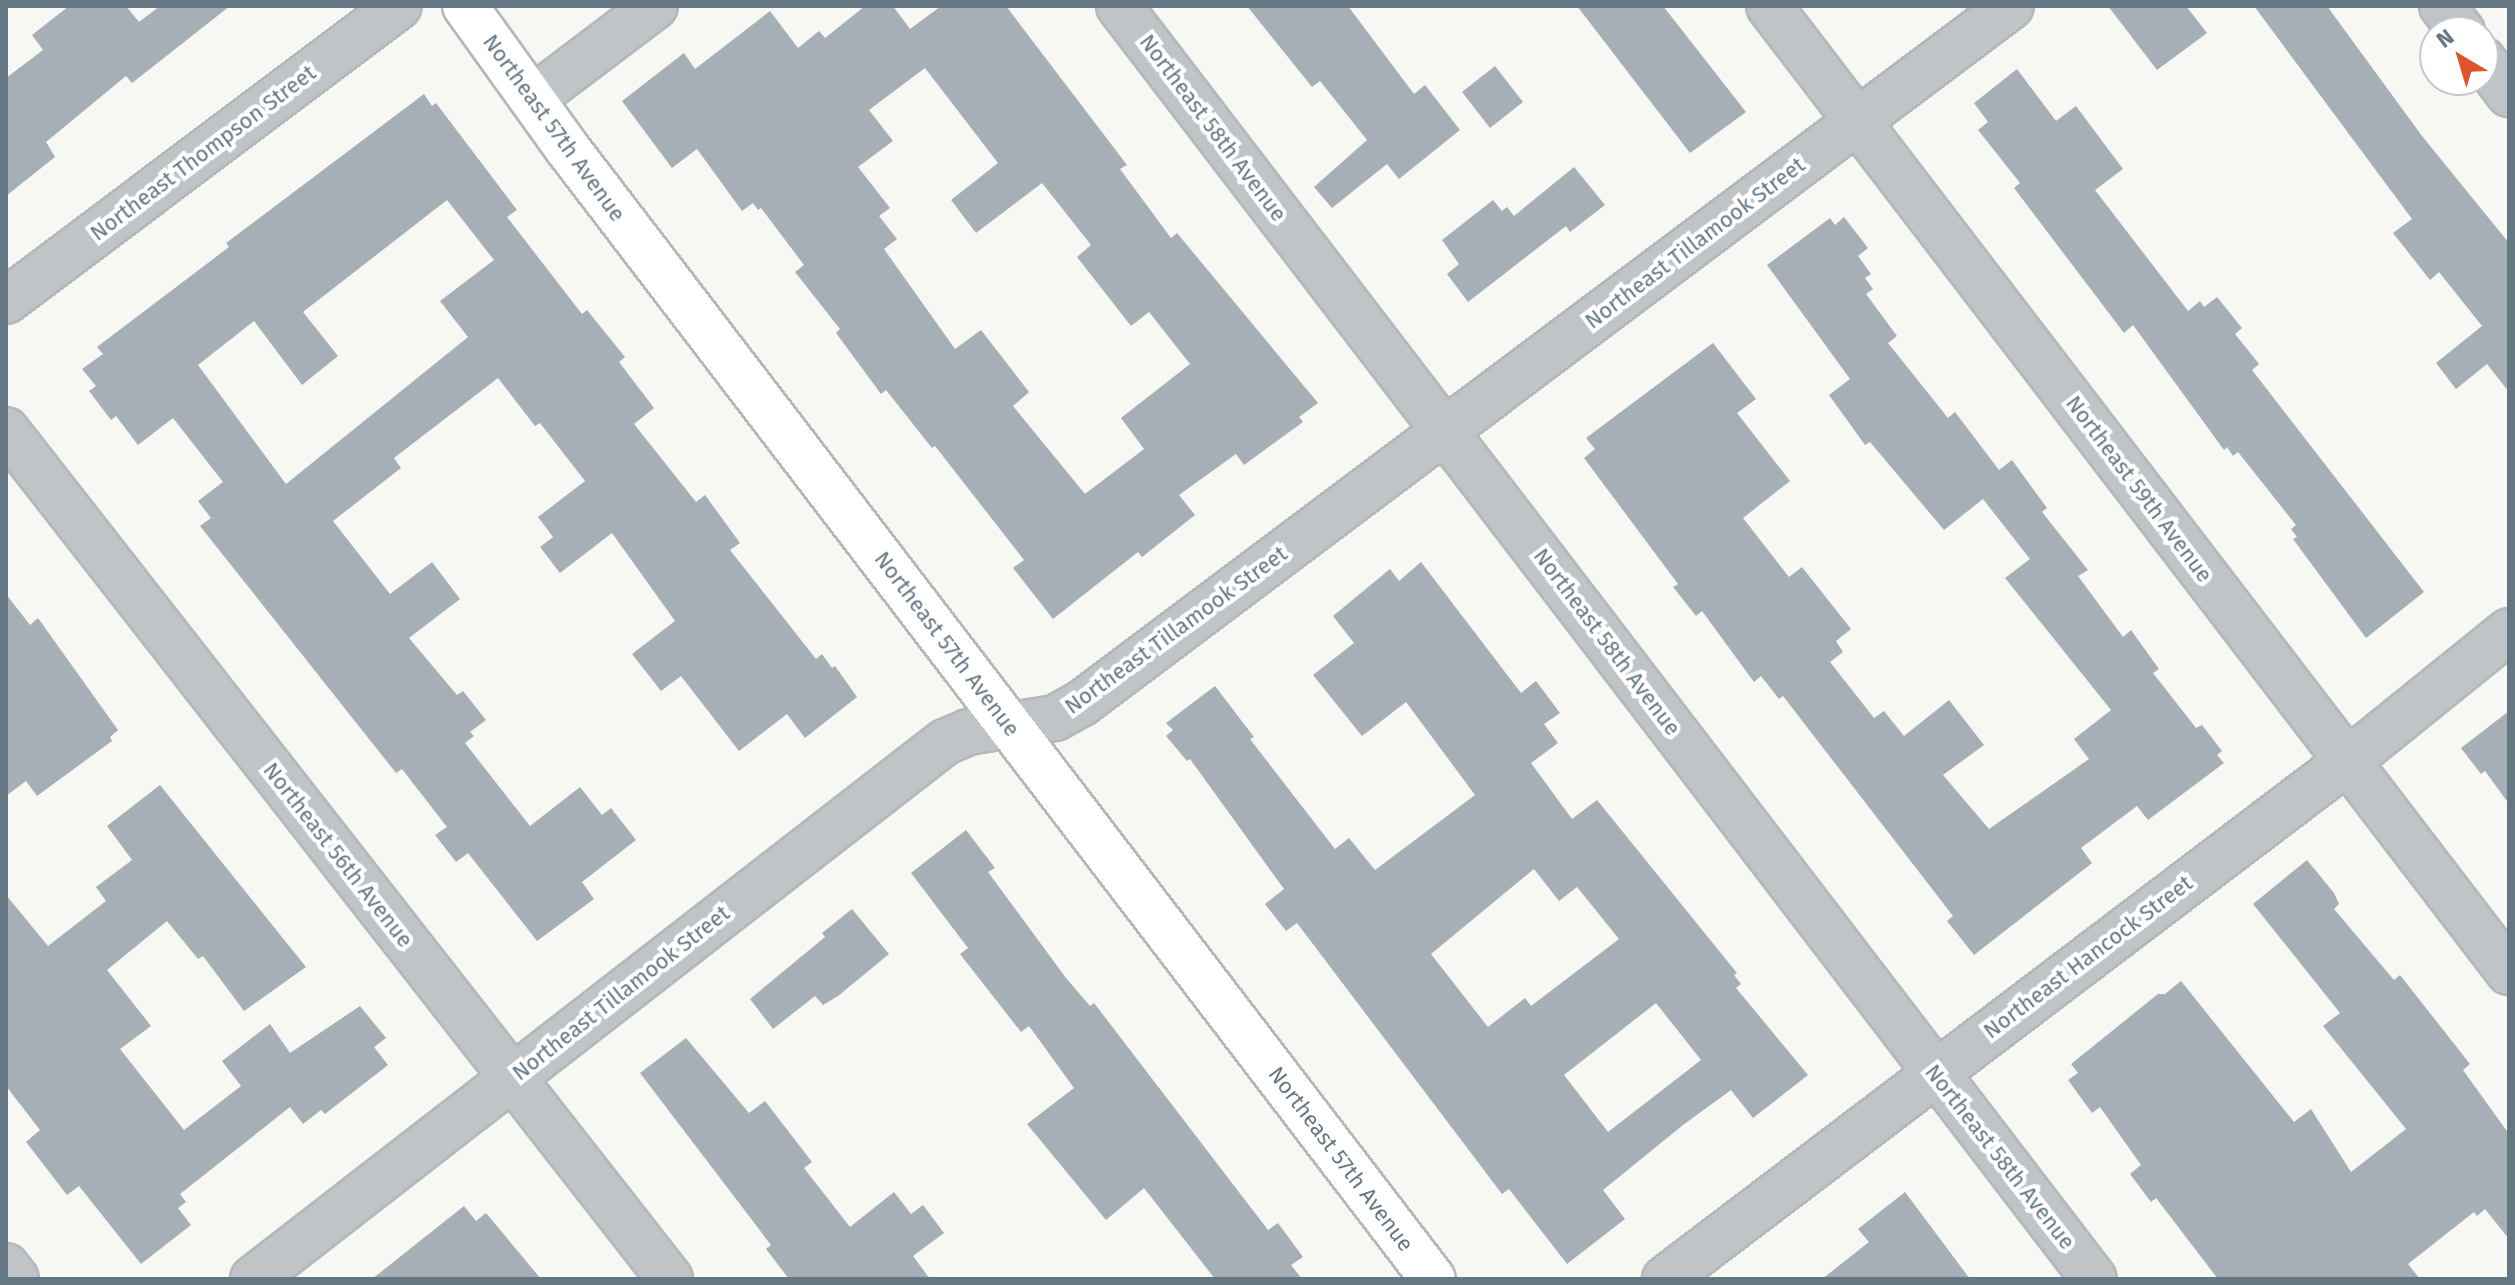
<!DOCTYPE html>
<style>
body{margin:0}
#map{position:relative;width:2515px;height:1285px;overflow:hidden;background:#f7f7f4;font-family:"Fira Sans",sans-serif}
div>[style]{position:absolute}
.building>*{inset:0;background:#a6afb5}
.roads{filter:drop-shadow(2px 0 #b3b8bb) drop-shadow(-2px 0 #b3b8bb) drop-shadow(0 2px #b3b8bb) drop-shadow(0 -2px #b3b8bb)}
.minor>*{height:44px;margin:-22px;padding:0 22px;transform-origin:22px;border-radius:22px;background:#c0c4c7}
.major>*{height:44px;margin:-22px;padding:0 22px;transform-origin:22px;border-radius:22px;background:#fff}
span{translate:-50% -50%;white-space:nowrap;text-align:center;line-height:1.15;-webkit-text-stroke:8px #fff;paint-order:stroke}
.street-label{font-size:22px;color:#667784}
.frame{position:absolute;inset:0;border:8px solid #667784;pointer-events:none}
.north{position:absolute;left:2419px;top:16px;width:80px;height:80px;box-sizing:border-box;background:#fff;border:2px solid #c2c9ce;border-radius:50%;rotate:322deg;font-size:22px;font-weight:700;line-height:32px;text-align:center;color:#667784}
.north::after{content:'';display:block;margin:auto;width:28px;height:36px;background:#de552c;clip-path:polygon(50% 0,100% 100%,50% 72%,0 100%)}
</style>
<div id="map">
<div class="building">
<div style="clip-path:polygon(69px 6px,126px 6px,139px 22px,160px 6px,230px 6px,132px 83px,126px 76px,46px 142px,55px 157px,6px 196px,6px 78px,43px 50px,32px 35px)"></div>
<div style="clip-path:polygon(evenodd,865px 6px,893px 6px,910px 29px,941px 6px,1006px 6px,1127px 165px,1120px 169px,1171px 238px,1177px 233px,1318px 403px,1299px 417px,1303px 422px,1244px 465px,1236px 454px,1179px 495px,1195px 515px,1142px 557px,1138px 552px,1053px 619px,1013px 568px,1024px 560px,935px 446px,932px 448px,886px 390px,881px 394px,836px 333px,840px 329px,795px 272px,804px 265px,761px 208px,758px 210px,753px 203px,742px 211px,697px 149px,672px 168px,622px 101px,684px 53px,695px 69px,770px 11px,798px 48px,819px 31px,825px 38px,865px 6px,925px 68px,998px 163px,951px 200px,976px 233px,1042px 183px,1091px 245px,1077px 257px,1131px 326px,1149px 312px,1190px 364px,1121px 418px,1144px 449px,1085px 494px,1013px 406px,1029px 392px,981px 330px,955px 349px,884px 249px,897px 239px,879px 216px,890px 208px,858px 167px,893px 141px,869px 110px,925px 68px)"></div>
<div style="clip-path:polygon(1247px 6px,1348px 6px,1414px 94px,1425px 85px,1460px 130px,1399px 179px,1387px 164px,1332px 208px,1314px 187px,1367px 140px,1320px 81px,1312px 87px)"></div>
<div style="clip-path:polygon(1577px 6px,1663px 6px,1746px 112px,1690px 153px)"></div>
<div style="clip-path:polygon(2108px 6px,2186px 6px,2207px 33px,2157px 70px)"></div>
<div style="clip-path:polygon(2254px 6px,2327px 6px,2422px 136px,2509px 243px,2509px 392px,2487px 364px,2456px 389px,2436px 363px,2482px 326px,2439px 272px,2430px 280px,2393px 233px,2412px 219px)"></div>
<div style="clip-path:polygon(1495px 66px,1523px 102px,1490px 128px,1462px 92px)"></div>
<div style="clip-path:polygon(2017px 69px,2056px 121px,2076px 106px,2123px 169px,2095px 190px,2188px 311px,2200px 301px,2204px 307px,2217px 297px,2242px 328px,2235px 334px,2259px 364px,2252px 370px,2424px 592px,2366px 638px,2293px 539px,2297px 537px,2291px 529px,2296px 525px,2238px 452px,2233px 456px,2227px 447px,2224px 450px,2133px 325px,2124px 333px,2014px 188px,2020px 183px,1978px 130px,1988px 122px,1974px 103px)"></div>
<div style="clip-path:polygon(evenodd,424px 94px,432px 106px,436px 103px,517px 210px,507px 217px,582px 314px,587px 310px,625px 357px,619px 362px,654px 408px,634px 424px,696px 502px,705px 495px,740px 543px,730px 550px,816px 659px,822px 654px,832px 668px,835px 666px,857px 697px,805px 738px,787px 714px,739px 751px,681px 676px,661px 691px,632px 654px,675px 621px,612px 533px,560px 573px,540px 547px,553px 537px,538px 517px,585px 481px,540px 423px,535px 426px,498px 378px,394px 458px,401px 468px,333px 521px,390px 594px,432px 562px,460px 599px,409px 638px,457px 695px,463px 691px,486px 720px,470px 732px,474px 736px,465px 743px,530px 826px,580px 787px,602px 815px,611px 808px,636px 840px,582px 882px,594px 899px,537px 941px,468px 853px,456px 862px,435px 835px,447px 827px,402px 769px,396px 773px,200px 526px,211px 518px,198px 501px,223px 482px,173px 418px,138px 445px,116px 416px,111px 420px,89px 391px,96px 386px,82px 369px,103px 354px,97px 347px,229px 247px,226px 243px,424px 94px,447px 200px,494px 260px,440px 301px,468px 337px,286px 484px,198px 365px,254px 321px,302px 385px,338px 356px,303px 312px,447px 200px)"></div>
<div style="clip-path:polygon(1574px 167px,1605px 205px,1570px 232px,1566px 226px,1468px 302px,1447px 274px,1459px 264px,1442px 240px,1493px 200px,1502px 211px,1507px 207px,1514px 216px)"></div>
<div style="clip-path:polygon(1844px 217px,1868px 248px,1858px 256px,1871px 274px,1865px 278px,1873px 289px,1866px 294px,1897px 336px,1888px 343px,1948px 418px,1955px 412px,1999px 470px,2012px 460px,2047px 508px,2042px 512px,2088px 570px,2078px 576px,2123px 637px,2131px 630px,2159px 669px,2153px 673px,2196px 728px,2202px 725px,2222px 751px,2217px 755px,2224px 763px,2148px 820px,2137px 806px,2081px 848px,2092px 863px,1974px 955px,1947px 921px,1953px 916px,1783px 696px,1779px 699px,1761px 676px,1754px 682px,1702px 611px,1696px 616px,1673px 587px,1678px 584px,1584px 458px,1595px 449px,1586px 438px,1713px 343px,1756px 399px,1737px 413px,1790px 481px,1743px 518px,1789px 577px,1802px 567px,1851px 629px,1836px 641px,1843px 652px,1830px 662px,1874px 718px,1884px 711px,1904px 736px,1949px 700px,1984px 745px,1943px 775px,1989px 829px,2089px 759px,2074px 739px,2111px 710px,2005px 578px,2030px 559px,1983px 499px,1944px 530px,1870px 442px,1865px 445px,1829px 395px,1850px 379px,1767px 265px,1830px 218px,1835px 225px)"></div>
<div style="clip-path:polygon(evenodd,1421px 562px,1521px 693px,1536px 681px,1560px 713px,1544px 724px,1558px 743px,1531px 763px,1572px 819px,1597px 800px,1737px 973px,1734px 975px,1741px 984px,1736px 988px,1808px 1075px,1753px 1118px,1731px 1090px,1683px 1125px,1603px 1190px,1625px 1219px,1567px 1264px,1509px 1189px,1502px 1194px,1297px 923px,1286px 931px,1265px 904px,1284px 889px,1190px 759px,1187px 761px,1166px 736px,1173px 730px,1166px 723px,1215px 686px,1254px 737px,1250px 739px,1335px 849px,1349px 838px,1375px 870px,1475px 795px,1406px 702px,1362px 736px,1313px 675px,1354px 643px,1333px 616px,1390px 569px,1399px 581px,1421px 562px,1534px 869px,1559px 901px,1577px 887px,1619px 939px,1531px 1006px,1525px 998px,1488px 1027px,1431px 954px,1534px 869px,1421px 562px,1656px 1003px,1701px 1060px,1608px 1132px,1564px 1075px,1656px 1003px)"></div>
<div style="clip-path:polygon(6px 594px,30px 625px,38px 618px,118px 730px,110px 737px,112px 741px,37px 796px,26px 781px,6px 796px)"></div>
<div style="clip-path:polygon(2509px 711px,2509px 804px,2485px 771px,2481px 774px,2461px 748px)"></div>
<div style="clip-path:polygon(160px 785px,306px 967px,244px 1011px,203px 956px,198px 959px,167px 921px,107px 970px,151px 1026px,120px 1049px,184px 1130px,241px 1086px,222px 1061px,270px 1024px,290px 1053px,360px 1006px,386px 1038px,374px 1047px,388px 1065px,325px 1114px,321px 1110px,303px 1124px,290px 1107px,180px 1194px,186px 1202px,178px 1208px,191px 1225px,141px 1264px,79px 1186px,67px 1195px,26px 1142px,40px 1130px,6px 1086px,6px 895px,48px 946px,106px 901px,96px 887px,132px 860px,107px 826px)"></div>
<div style="clip-path:polygon(966px 830px,995px 868px,988px 872px,1066px 978px,1090px 1006px,1094px 1003px,1268px 1230px,1278px 1223px,1303px 1257px,1291px 1265px,1302px 1279px,1215px 1279px,1144px 1188px,1106px 1220px,1027px 1124px,1074px 1088px,1029px 1026px,1021px 1032px,960px 954px,968px 948px,911px 873px)"></div>
<div style="clip-path:polygon(2307px 860px,2334px 893px,2339px 904px,2334px 909px,2394px 980px,2400px 975px,2470px 1064px,2463px 1070px,2509px 1134px,2509px 1239px,2485px 1209px,2477px 1216px,2474px 1212px,2408px 1264px,2420px 1279px,2218px 1279px,2156px 1198px,2151px 1202px,2130px 1174px,2141px 1165px,2100px 1107px,2092px 1113px,2068px 1080px,2078px 1073px,2071px 1064px,2158px 994px,2165px 994px,2181px 981px,2294px 1122px,2311px 1109px,2351px 1172px,2406px 1129px,2323px 1026px,2340px 1013px,2253px 904px)"></div>
<div style="clip-path:polygon(852px 909px,889px 954px,838px 996px,823px 1005px,815px 996px,773px 1029px,750px 999px,825px 937px,822px 933px)"></div>
<div style="clip-path:polygon(686px 1038px,749px 1113px,765px 1101px,812px 1162px,804px 1168px,850px 1227px,894px 1192px,911px 1214px,923px 1205px,944px 1233px,913px 1256px,930px 1279px,789px 1279px,766px 1249px,771px 1245px,640px 1073px)"></div>
<div style="clip-path:polygon(1905px 1192px,1970px 1279px,1822px 1279px,1869px 1242px,1858px 1229px)"></div>
<div style="clip-path:polygon(464px 1206px,476px 1221px,486px 1213px,541px 1279px,372px 1279px)"></div>
</div>
<div class="roads">
<div class="minor">
<div style="left:1119px;top:6px;width:1603px;rotate:52.55deg"></div>
<div style="left:1769px;top:6px;width:1217px;rotate:52.55deg"></div>
<div style="left:2442px;top:6px;width:33px;rotate:52deg"></div>
<div style="left:2483px;top:60px;width:43px;rotate:52.6deg"></div>
<div style="left:532px;top:99px;width:154px;rotate:-37.1deg"></div>
<div style="left:6px;top:301px;width:491px;rotate:-36.9deg"></div>
<div style="left:6px;top:430px;width:1078px;rotate:51.97deg"></div>
<div style="left:6px;top:1266px;width:16px;rotate:52deg"></div>
<div style="left:253px;top:1279px;width:876px;rotate:-37.81deg"></div>
<div style="left:945px;top:742px;width:25px;rotate:-23deg"></div>
<div style="left:968px;top:732px;width:88px;rotate:-9.1deg"></div>
<div style="left:1055px;top:718px;width:31px;rotate:-29deg"></div>
<div style="left:1082px;top:703px;width:1161px;rotate:-36.88deg"></div>
<div style="left:1665px;top:1279px;width:857px;rotate:-37.18deg"></div>
<div style="left:2348px;top:761px;width:207px;rotate:-38.9deg"></div>
</div>
<div class="major">
<div style="left:465px;top:6px;width:175px;rotate:54.3deg"></div>
<div style="left:567px;top:148px;width:1424px;rotate:52.56deg"></div>
</div>
</div>
<div class="street-label">
<span style="left:554px;top:128px;rotate:54deg">Northeast 57th Avenue</span>
<span style="left:1213px;top:128px;rotate:53deg">Northeast 58th Avenue</span>
<span style="left:203px;top:153px;rotate:-37deg">Northeast Thompson Street</span>
<span style="left:1695px;top:243px;rotate:-37deg">Northeast Tillamook Street</span>
<span style="left:2139px;top:489px;rotate:53deg">Northeast 59th Avenue</span>
<span style="left:1176px;top:630px;rotate:-36deg">Northeast Tillamook Street</span>
<span style="left:1607px;top:642px;rotate:53deg">Northeast 58th Avenue</span>
<span style="left:947px;top:644px;rotate:53deg">Northeast 57th Avenue</span>
<span style="left:338px;top:855px;rotate:52deg">Northeast 56th Avenue</span>
<span style="left:2088px;top:957px;rotate:-37deg">Northeast Hancock Street</span>
<span style="left:621px;top:993px;rotate:-38deg">Northeast Tillamook Street</span>
<span style="left:2000px;top:1157px;rotate:52deg">Northeast 58th Avenue</span>
<span style="left:1341px;top:1159px;rotate:53deg">Northeast 57th Avenue</span>
</div>
<div class="frame"></div>
<div class="north">N</div>
</div>
